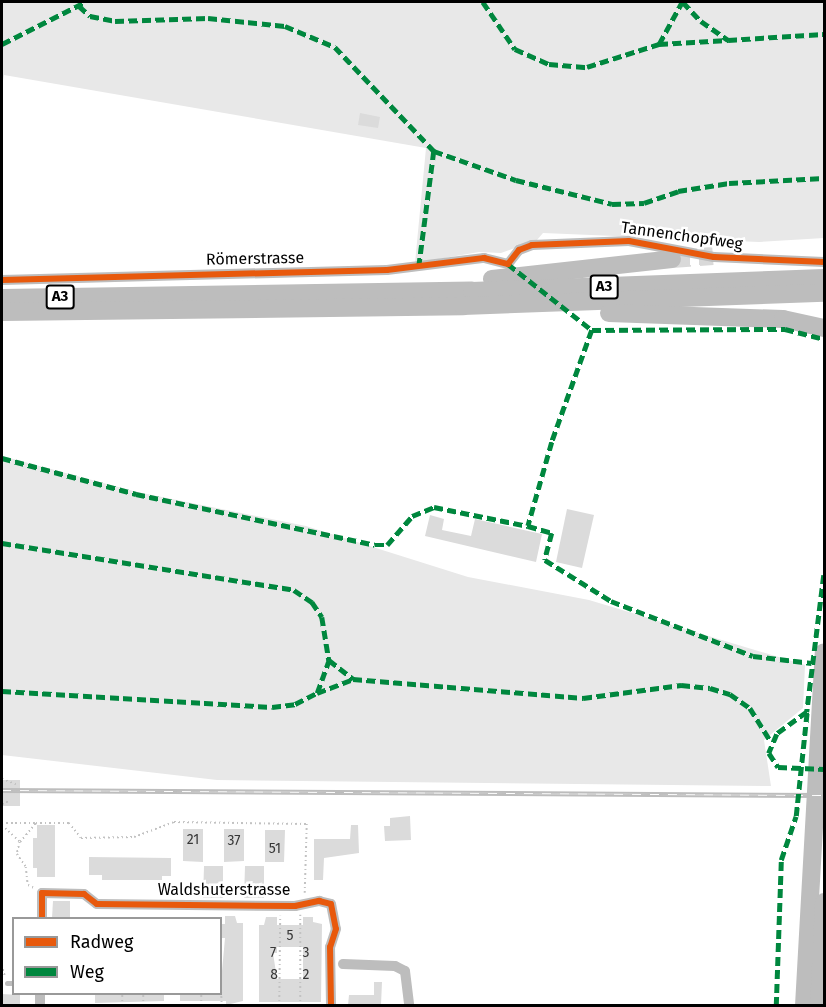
<!DOCTYPE html>
<meta charset="utf-8">
<style>
body{margin:0}
#map{position:relative;width:826px;height:1007px;overflow:hidden;background:#fff;font-family:"Fira Sans",sans-serif}
div>[style]{position:absolute}
.green>*{inset:0;background:#e8e8e8}
.building>*{inset:0;background:#dbdbdb}
.highway-tunnel>*{height:18px;margin-top:-9px;transform-origin:0;background:repeating-linear-gradient(90deg,#d9d9d9 0 18px,transparent 0 27px)}
.path>*{height:1.5px;margin-top:-0.75px;transform-origin:0;background:repeating-linear-gradient(90deg,#c2c2c2 0 1.5px,transparent 0 4.5px)}
.lane>*{height:5px;margin:-2.5px;padding:0 2.5px;transform-origin:2.5px;border-radius:2.5px;background:#bdbdbd}
.street>*{height:10px;margin:-5px;padding:0 5px;transform-origin:5px;border-radius:5px;background:#bdbdbd}
.highway>*{height:18px;margin:-9px;padding:0 9px;transform-origin:9px;border-radius:9px;background:#bdbdbd}
.rail>*{height:5px;margin-top:-2.5px;transform-origin:0;background:repeating-linear-gradient(90deg,#fff 0 9px,#bdbdbd 0 18px);box-sizing:border-box;border-block:2px solid #bdbdbd}
.quiet>*{height:4.5px;margin-top:-2.25px;transform-origin:0;background:repeating-linear-gradient(90deg,#00873e 0 9px,transparent 0 13.5px)}
.cycleway>*{height:6px;margin:-3px;padding:0 3px;transform-origin:3px;border-radius:3px;background:#e8590c}
span{translate:-50% -50%;white-space:nowrap;text-align:center;line-height:1.15;-webkit-text-stroke:5px #fff;paint-order:stroke}
.number-label{font-size:14px;color:#373737}
.number-label span{-webkit-text-stroke-width:0}
.shield-label span{padding:2px 4px;background:#fff;border:2px solid;border-radius:4px;-webkit-text-stroke-width:0}
.shield-label{font-size:15px;color:#000;font-weight:700}
.street-label{font-size:16px;color:#000}
.frame{position:absolute;inset:0;border:3px solid #000;pointer-events:none}
.legend{position:absolute;left:12px;top:917px;width:210px;height:78px;box-sizing:border-box;background:#fff;border:2px solid #999;margin:0;padding:8px 10px;list-style:none;font-size:18px;color:#000}
.legend li{display:flex;align-items:center;gap:12px;height:30px}
.legend b{width:30px;border:2px solid #999}
</style>
<div id="map">
<div class="green">
<div style="clip-path:polygon(2px 2px,824px 2px,824px 238px,759px 242px,543px 233px,537px 240px,501px 253px,479px 252px,415px 263px,426px 148px,4px 75px,2px 87px)"></div>
<div style="clip-path:polygon(2px 456px,137px 492px,306px 526px,468px 577px,589px 600px,805px 665px,803px 708px,764px 740px,771px 786px,217px 780px,2px 755px)"></div>
</div>
<div class="building">
<div style="clip-path:polygon(360px 113px,380px 117px,378px 128px,358px 125px)"></div>
<div style="clip-path:polygon(567px 509px,594px 515px,582px 568px,556px 562px)"></div>
<div style="clip-path:polygon(430px 515px,444px 519px,442px 530px,471px 536px,475px 519px,542px 534px,536px 562px,425px 536px)"></div>
<div style="clip-path:polygon(2px 780px,20px 780px,20px 806px,2px 806px)"></div>
<div style="clip-path:polygon(410px 816px,411px 840px,385px 841px,384px 826px,390px 826px,390px 818px)"></div>
<div style="clip-path:polygon(37px 825px,55px 825px,55px 877px,37px 877px,37px 868px,33px 868px,33px 838px,37px 838px)"></div>
<div style="clip-path:polygon(351px 825px,358px 825px,359px 853px,324px 858px,323px 880px,314px 880px,314px 839px,350px 839px)"></div>
<div style="clip-path:polygon(183px 829px,203px 829px,203px 862px,183px 861px)"></div>
<div style="clip-path:polygon(224px 829px,244px 829px,244px 861px,224px 862px)"></div>
<div style="clip-path:polygon(265px 830px,285px 830px,284px 862px,265px 862px)"></div>
<div style="clip-path:polygon(89px 857px,171px 858px,171px 876px,162px 876px,162px 880px,102px 880px,102px 875px,89px 875px)"></div>
<div style="clip-path:polygon(204px 866px,223px 866px,223px 898px,203px 898px)"></div>
<div style="clip-path:polygon(245px 866px,264px 866px,264px 898px,244px 898px)"></div>
<div style="clip-path:polygon(53px 901px,70px 901px,70px 918px,52px 918px)"></div>
<div style="clip-path:polygon(225px 916px,235px 916px,237px 923px,243px 923px,243px 1001px,226px 1005px,226px 1001px,180px 1001px,180px 993px,220px 993px,225px 938px,220px 938px,220px 924px,225px 924px)"></div>
<div style="clip-path:polygon(evenodd,266px 917px,277px 917px,277px 925px,303px 925px,303px 917px,313px 917px,313px 922px,322px 924px,321px 1002px,259px 1002px,259px 925px,264px 925px,266px 917px,277px 947px,303px 947px,303px 979px,277px 979px,273px 953px,277px 953px,277px 947px)"></div>
<div style="clip-path:polygon(374px 982px,382px 982px,381px 1005px,348px 1005px,349px 995px,374px 995px)"></div>
<div style="clip-path:polygon(95px 993px,164px 993px,164px 1001px,95px 1003px)"></div>
<div style="clip-path:polygon(2px 994px,20px 995px,20px 1005px,2px 1005px)"></div>
</div>
<div class="highway-tunnel">
<div style="left:672px;top:259px;width:41px;rotate:-4.2deg"></div>
</div>
<div class="path">
<div style="left:2px;top:779px;width:15px;rotate:20deg"></div>
<div style="left:2px;top:804px;width:8px;rotate:-23deg"></div>
<div style="left:2px;top:823px;width:33px"></div>
<div style="left:2px;top:825px;width:25px;rotate:43deg"></div>
<div style="left:20px;top:842px;width:12px;rotate:104deg"></div>
<div style="left:17px;top:854px;width:16px;rotate:55deg"></div>
<div style="left:26px;top:867px;width:18px;rotate:84deg"></div>
<div style="left:28px;top:885px;width:7px;rotate:27deg"></div>
<div style="left:20px;top:842px;width:25px;rotate:-50deg"></div>
<div style="left:36px;top:823px;width:33px"></div>
<div style="left:69px;top:823px;width:19px;rotate:51deg"></div>
<div style="left:81px;top:838px;width:53px;rotate:-1.1deg"></div>
<div style="left:134px;top:837px;width:43px;rotate:-20.6deg"></div>
<div style="left:174px;top:822px;width:133px;rotate:0.9deg"></div>
<div style="left:307px;top:824px;width:69px;rotate:91.7deg"></div>
<div style="left:2px;top:965px;width:11px;rotate:75deg"></div>
<div style="left:220px;top:965px;width:41px;rotate:87.2deg"></div>
<div style="left:122px;top:1006px;width:12px;rotate:-90deg"></div>
<div style="left:143px;top:1006px;width:12px;rotate:-90deg"></div>
<div style="left:201px;top:1006px;width:12px;rotate:-90deg"></div>
<div style="left:279px;top:1006px;width:90px;rotate:-89.4deg"></div>
<div style="left:300px;top:1006px;width:91px;rotate:-90deg"></div>
</div>
<div class="lane">
<div style="left:7px;top:983px;width:7px"></div>
</div>
<div class="street">
<div style="left:2px;top:280px;width:385px;rotate:-1.5deg"></div>
<div style="left:387px;top:270px;width:98px;rotate:-7.1deg"></div>
<div style="left:484px;top:258px;width:25px;rotate:14deg"></div>
<div style="left:508px;top:264px;width:18px;rotate:-52deg"></div>
<div style="left:519px;top:250px;width:14px;rotate:-21deg"></div>
<div style="left:532px;top:245px;width:97px;rotate:-2.4deg"></div>
<div style="left:629px;top:241px;width:86px;rotate:10.7deg"></div>
<div style="left:714px;top:257px;width:110px;rotate:2.6deg"></div>
<div style="left:42px;top:918px;width:25px;rotate:-90deg"></div>
<div style="left:42px;top:893px;width:42px;rotate:1.4deg"></div>
<div style="left:84px;top:894px;width:16px;rotate:38deg"></div>
<div style="left:97px;top:904px;width:198px;rotate:0.6deg"></div>
<div style="left:295px;top:906px;width:25px;rotate:-12deg"></div>
<div style="left:319px;top:901px;width:12px;rotate:14deg"></div>
<div style="left:331px;top:904px;width:25px;rotate:79deg"></div>
<div style="left:336px;top:929px;width:19px;rotate:108deg"></div>
<div style="left:330px;top:947px;width:59px;rotate:89deg"></div>
<div style="left:343px;top:964px;width:52px;rotate:2.2deg"></div>
<div style="left:395px;top:966px;width:11px;rotate:27deg"></div>
<div style="left:405px;top:971px;width:35px;rotate:83deg"></div>
<div style="left:40px;top:1006px;width:12px;rotate:-90deg"></div>
</div>
<div class="highway">
<div style="left:492px;top:279px;width:181px;rotate:-6.3deg"></div>
<div style="left:2px;top:298px;width:470px;rotate:-0.9deg"></div>
<div style="left:472px;top:291px;width:352px;rotate:-2.1deg"></div>
<div style="left:2px;top:312px;width:461px;rotate:-0.7deg"></div>
<div style="left:463px;top:306px;width:361px;rotate:-2.1deg"></div>
<div style="left:609px;top:313px;width:174px;rotate:2deg"></div>
<div style="left:783px;top:319px;width:42px;rotate:12.4deg"></div>
<div style="left:804px;top:1006px;width:354px;rotate:-86.8deg"></div>
<div style="left:819px;top:1006px;width:104px;rotate:-87.2deg"></div>
</div>
<div class="rail">
<div style="left:2px;top:790px;width:822px;rotate:0.35deg"></div>
</div>
<div class="quiet">
<div style="left:483px;top:2px;width:57px;rotate:55.8deg"></div>
<div style="left:515px;top:49px;width:37px;rotate:24deg"></div>
<div style="left:549px;top:64px;width:38px;rotate:5deg"></div>
<div style="left:587px;top:67px;width:76px;rotate:-17.7deg"></div>
<div style="left:659px;top:44px;width:48px;rotate:-61.3deg"></div>
<div style="left:683px;top:2px;width:26px;rotate:47deg"></div>
<div style="left:701px;top:21px;width:33px;rotate:35deg"></div>
<div style="left:728px;top:40px;width:96px;rotate:-3.6deg"></div>
<div style="left:79px;top:6px;width:15px;rotate:42deg"></div>
<div style="left:90px;top:16px;width:25px;rotate:11deg"></div>
<div style="left:115px;top:21px;width:93px;rotate:-1.8deg"></div>
<div style="left:208px;top:18px;width:77px;rotate:5.9deg"></div>
<div style="left:285px;top:26px;width:54px;rotate:22.8deg"></div>
<div style="left:335px;top:47px;width:144px;rotate:46.4deg"></div>
<div style="left:434px;top:151px;width:117px;rotate:97.4deg"></div>
<div style="left:2px;top:44px;width:93px;rotate:-26.8deg"></div>
<div style="left:659px;top:44px;width:69px;rotate:-3.3deg"></div>
<div style="left:434px;top:151px;width:87px;rotate:19.5deg"></div>
<div style="left:516px;top:180px;width:99px;rotate:14deg"></div>
<div style="left:612px;top:204px;width:32px;rotate:-2deg"></div>
<div style="left:644px;top:203px;width:36px;rotate:-19deg"></div>
<div style="left:678px;top:191px;width:52px;rotate:-8.9deg"></div>
<div style="left:729px;top:183px;width:95px;rotate:-3deg"></div>
<div style="left:508px;top:264px;width:107px;rotate:38.2deg"></div>
<div style="left:592px;top:330px;width:193px;rotate:-0.3deg"></div>
<div style="left:785px;top:329px;width:40px;rotate:14.4deg"></div>
<div style="left:592px;top:330px;width:119px;rotate:109.7deg"></div>
<div style="left:552px;top:442px;width:87px;rotate:105.9deg"></div>
<div style="left:528px;top:526px;width:25px;rotate:16deg"></div>
<div style="left:552px;top:533px;width:28px;rotate:105deg"></div>
<div style="left:545px;top:560px;width:78px;rotate:31.8deg"></div>
<div style="left:611px;top:601px;width:152px;rotate:21.2deg"></div>
<div style="left:753px;top:656px;width:59px;rotate:6.8deg"></div>
<div style="left:2px;top:458px;width:139px;rotate:15deg"></div>
<div style="left:136px;top:494px;width:244px;rotate:12deg"></div>
<div style="left:375px;top:545px;width:12px"></div>
<div style="left:387px;top:545px;width:38px;rotate:-49deg"></div>
<div style="left:412px;top:516px;width:24px;rotate:-22deg"></div>
<div style="left:434px;top:507px;width:96px;rotate:11.4deg"></div>
<div style="left:2px;top:543px;width:296px;rotate:9.1deg"></div>
<div style="left:294px;top:590px;width:22px;rotate:34deg"></div>
<div style="left:312px;top:602px;width:18px;rotate:56deg"></div>
<div style="left:322px;top:617px;width:44px;rotate:80.8deg"></div>
<div style="left:329px;top:660px;width:31px;rotate:38deg"></div>
<div style="left:824px;top:575px;width:138px;rotate:97.1deg"></div>
<div style="left:807px;top:712px;width:37px;rotate:144deg"></div>
<div style="left:777px;top:734px;width:21px;rotate:113deg"></div>
<div style="left:769px;top:753px;width:17px;rotate:57deg"></div>
<div style="left:778px;top:767px;width:46px;rotate:2.5deg"></div>
<div style="left:2px;top:691px;width:270px;rotate:3.4deg"></div>
<div style="left:272px;top:707px;width:23px;rotate:-7deg"></div>
<div style="left:295px;top:704px;width:25px;rotate:-27deg"></div>
<div style="left:317px;top:693px;width:35px;rotate:-70deg"></div>
<div style="left:317px;top:693px;width:39px;rotate:-21deg"></div>
<div style="left:353px;top:679px;width:231px;rotate:4.7deg"></div>
<div style="left:583px;top:698px;width:99px;rotate:-7.6deg"></div>
<div style="left:681px;top:685px;width:29px;rotate:6deg"></div>
<div style="left:710px;top:688px;width:21px;rotate:17deg"></div>
<div style="left:730px;top:694px;width:24px;rotate:35deg"></div>
<div style="left:750px;top:708px;width:39px;rotate:58deg"></div>
<div style="left:776px;top:1006px;width:146px;rotate:-88deg"></div>
<div style="left:781px;top:860px;width:46px;rotate:-71.2deg"></div>
<div style="left:796px;top:816px;width:105px;rotate:-84deg"></div>
</div>
<div class="cycleway">
<div style="left:2px;top:280px;width:385px;rotate:-1.5deg"></div>
<div style="left:387px;top:270px;width:98px;rotate:-7.1deg"></div>
<div style="left:484px;top:258px;width:25px;rotate:14deg"></div>
<div style="left:508px;top:264px;width:18px;rotate:-52deg"></div>
<div style="left:519px;top:250px;width:14px;rotate:-21deg"></div>
<div style="left:532px;top:245px;width:97px;rotate:-2.4deg"></div>
<div style="left:629px;top:241px;width:86px;rotate:10.7deg"></div>
<div style="left:714px;top:257px;width:110px;rotate:2.6deg"></div>
<div style="left:42px;top:918px;width:25px;rotate:-90deg"></div>
<div style="left:42px;top:893px;width:42px;rotate:1.4deg"></div>
<div style="left:84px;top:894px;width:16px;rotate:38deg"></div>
<div style="left:97px;top:904px;width:198px;rotate:0.6deg"></div>
<div style="left:295px;top:906px;width:25px;rotate:-12deg"></div>
<div style="left:319px;top:901px;width:12px;rotate:14deg"></div>
<div style="left:331px;top:904px;width:25px;rotate:79deg"></div>
<div style="left:336px;top:929px;width:19px;rotate:108deg"></div>
<div style="left:330px;top:947px;width:59px;rotate:89deg"></div>
</div>
<div class="number-label">
<span style="left:193px;top:840px">21</span>
<span style="left:234px;top:841px">37</span>
<span style="left:275px;top:849px">51</span>
<span style="left:290px;top:936px">5</span>
<span style="left:273px;top:953px">7</span>
<span style="left:306px;top:953px">3</span>
<span style="left:274px;top:975px">8</span>
<span style="left:306px;top:975px">2</span>
</div>
<div class="shield-label">
<span style="left:604px;top:287px">A3</span>
<span style="left:60px;top:297px">A3</span>
</div>
<div class="street-label">
<span style="left:682px;top:236px;rotate:8deg">Tannenchopfweg</span>
<span style="left:255px;top:259px;rotate:-1deg">Römerstrasse</span>
<span style="left:224px;top:890px">Waldshuterstrasse</span>
</div>
<div class="frame"></div>
<ul class="legend">
<li><b style="height:8px;background:#e8590c"></b>Radweg</li>
<li><b style="height:8px;background:#00873e"></b>Weg</li>
</ul>
</div>
